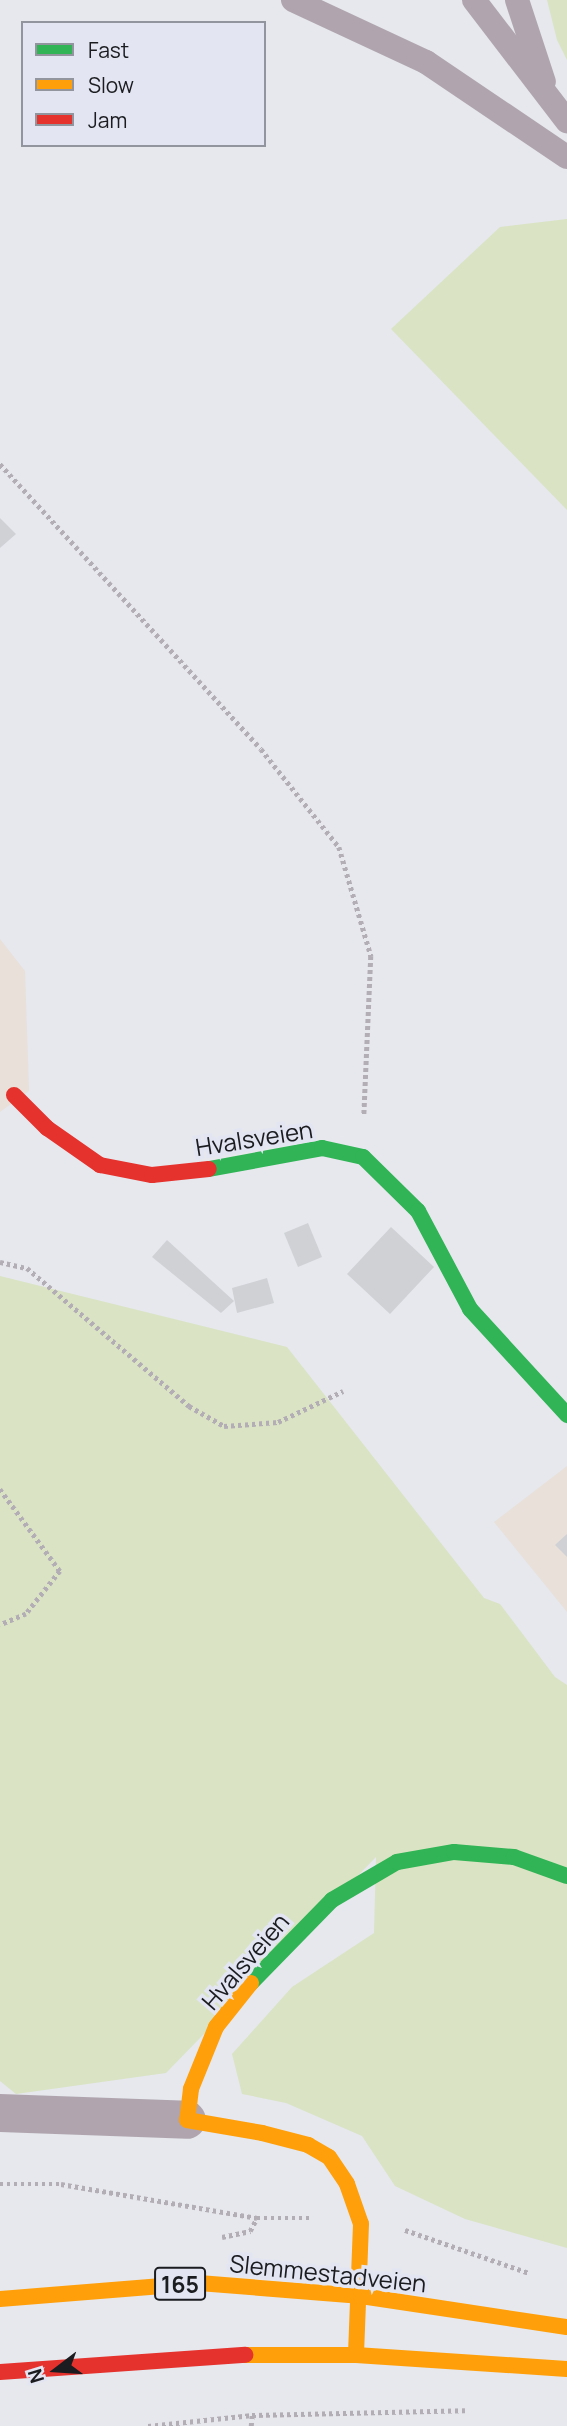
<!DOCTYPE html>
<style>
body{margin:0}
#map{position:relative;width:567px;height:2426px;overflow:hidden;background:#e6e8ee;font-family:Manrope,sans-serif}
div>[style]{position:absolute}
.education>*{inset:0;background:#e8e0d9}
.green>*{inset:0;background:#dae3c3}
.building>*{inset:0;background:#cfd1d5}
.path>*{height:4.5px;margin-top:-2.25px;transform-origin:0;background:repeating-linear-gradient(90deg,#b3adb5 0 3.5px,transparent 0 7px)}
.lane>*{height:24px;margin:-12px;padding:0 12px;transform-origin:12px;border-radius:12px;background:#b0a5af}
.street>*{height:38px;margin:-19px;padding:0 19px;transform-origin:19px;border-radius:19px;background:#b0a5af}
.fast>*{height:16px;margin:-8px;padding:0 8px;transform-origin:8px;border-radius:8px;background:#30b455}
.slow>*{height:16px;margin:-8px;padding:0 8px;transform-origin:8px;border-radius:8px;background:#ff9f0a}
.jam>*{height:16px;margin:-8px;padding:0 8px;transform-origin:8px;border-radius:8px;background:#e5322d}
span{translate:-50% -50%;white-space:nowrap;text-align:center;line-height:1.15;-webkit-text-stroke:7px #e3e6f2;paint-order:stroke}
.shield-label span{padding:2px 5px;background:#e3e6f2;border:2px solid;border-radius:5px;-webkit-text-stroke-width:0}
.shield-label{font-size:23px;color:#1b1c20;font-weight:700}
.street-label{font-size:24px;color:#1b1c20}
.legend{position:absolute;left:21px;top:21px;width:245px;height:126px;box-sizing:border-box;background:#e3e6f2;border:2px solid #93959e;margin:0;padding:9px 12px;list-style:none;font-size:21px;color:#1b1c20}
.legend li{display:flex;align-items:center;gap:14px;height:35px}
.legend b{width:35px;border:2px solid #93959e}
.north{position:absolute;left:21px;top:2335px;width:70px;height:70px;-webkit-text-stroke:5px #e3e6f2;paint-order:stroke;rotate:253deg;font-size:19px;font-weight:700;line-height:28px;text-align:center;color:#1b1c20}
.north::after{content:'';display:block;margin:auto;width:24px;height:32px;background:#1b1c20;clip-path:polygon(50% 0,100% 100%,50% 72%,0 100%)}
</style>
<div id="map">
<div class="education">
<div style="clip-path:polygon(0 939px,25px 971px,29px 1091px,0 1112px)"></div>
<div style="clip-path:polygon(567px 1466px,567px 1612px,494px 1522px)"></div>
</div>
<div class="green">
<div style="clip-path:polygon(547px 0,567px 0,567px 60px,557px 40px)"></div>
<div style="clip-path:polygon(567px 219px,567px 510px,391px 329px,500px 227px)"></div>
<div style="clip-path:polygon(0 1276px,287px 1347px,484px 1598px,500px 1604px,555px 1677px,567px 1685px,567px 2248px,465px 2219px,395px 2186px,362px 2136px,286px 2103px,242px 2094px,232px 2054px,292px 1987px,374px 1933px,376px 1857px,166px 2073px,16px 2094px,0 2081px)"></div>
</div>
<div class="building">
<div style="clip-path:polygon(0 518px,16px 534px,0 548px)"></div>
<div style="clip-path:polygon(308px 1223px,322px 1257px,298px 1267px,284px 1233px)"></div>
<div style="clip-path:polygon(391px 1227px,434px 1267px,390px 1314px,347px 1274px)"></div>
<div style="clip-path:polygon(167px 1240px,234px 1301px,221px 1313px,152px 1257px)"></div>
<div style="clip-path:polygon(267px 1278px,274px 1303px,237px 1313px,232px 1288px)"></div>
<div style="clip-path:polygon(567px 1534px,567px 1557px,555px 1545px)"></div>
</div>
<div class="path">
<div style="left:0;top:464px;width:386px;rotate:47.5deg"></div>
<div style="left:261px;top:749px;width:125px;rotate:51.5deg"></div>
<div style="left:339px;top:847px;width:114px;rotate:73.6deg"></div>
<div style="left:371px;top:956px;width:158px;rotate:92.5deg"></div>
<div style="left:0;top:1262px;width:28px;rotate:13deg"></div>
<div style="left:27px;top:1268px;width:213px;rotate:40.4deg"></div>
<div style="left:189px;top:1406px;width:40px;rotate:29.7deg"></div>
<div style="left:224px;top:1426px;width:54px;rotate:-4.2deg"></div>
<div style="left:278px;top:1422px;width:72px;rotate:-25.5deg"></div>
<div style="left:0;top:1489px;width:102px;rotate:53.8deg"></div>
<div style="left:60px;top:1571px;width:55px;rotate:128.3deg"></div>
<div style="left:26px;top:1614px;width:28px;rotate:157deg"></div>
<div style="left:0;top:2184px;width:61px"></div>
<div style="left:61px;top:2184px;width:199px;rotate:9.8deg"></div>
<div style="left:257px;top:2218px;width:56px"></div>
<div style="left:405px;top:2230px;width:131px;rotate:19.1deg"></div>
<div style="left:222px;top:2237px;width:29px;rotate:-12deg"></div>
<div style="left:250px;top:2231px;width:15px;rotate:-62deg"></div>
<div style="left:148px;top:2426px;width:105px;rotate:-6deg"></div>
<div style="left:252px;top:2415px;width:213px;rotate:-1.3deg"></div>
<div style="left:251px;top:2426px;width:11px;rotate:-85deg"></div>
</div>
<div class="lane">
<div style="left:293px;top:0;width:147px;rotate:25deg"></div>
<div style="left:426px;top:62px;width:170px;rotate:34deg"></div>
<div style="left:474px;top:0;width:153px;rotate:52.5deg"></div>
<div style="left:517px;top:0;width:86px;rotate:71.8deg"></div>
</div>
<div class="street">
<div style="left:0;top:2113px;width:187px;rotate:2.1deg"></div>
</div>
<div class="fast">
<div style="left:209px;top:1169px;width:115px;rotate:-10.5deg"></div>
<div style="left:322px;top:1148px;width:42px;rotate:12.4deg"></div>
<div style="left:363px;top:1157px;width:77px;rotate:44.5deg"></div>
<div style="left:418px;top:1211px;width:111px;rotate:62deg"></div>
<div style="left:470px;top:1309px;width:144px;rotate:47.5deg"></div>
<div style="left:251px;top:1983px;width:116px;rotate:-45.7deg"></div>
<div style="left:332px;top:1900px;width:75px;rotate:-30.3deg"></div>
<div style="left:397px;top:1862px;width:58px;rotate:-10deg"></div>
<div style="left:454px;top:1852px;width:60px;rotate:4.8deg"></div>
<div style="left:514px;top:1857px;width:56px;rotate:19.7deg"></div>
</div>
<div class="slow">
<div style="left:251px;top:1983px;width:56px;rotate:128.5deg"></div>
<div style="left:216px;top:2027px;width:67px;rotate:112deg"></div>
<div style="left:191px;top:2089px;width:31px;rotate:97deg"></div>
<div style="left:187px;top:2120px;width:76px;rotate:9.8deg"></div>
<div style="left:262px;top:2133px;width:48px;rotate:14.6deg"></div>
<div style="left:308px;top:2145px;width:24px;rotate:30deg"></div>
<div style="left:329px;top:2157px;width:32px;rotate:56deg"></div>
<div style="left:347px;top:2184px;width:42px;rotate:70.7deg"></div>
<div style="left:361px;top:2224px;width:131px;rotate:92.2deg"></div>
<div style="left:0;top:2299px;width:200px;rotate:-4.6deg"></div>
<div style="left:199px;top:2283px;width:163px;rotate:4.6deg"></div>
<div style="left:361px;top:2296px;width:208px;rotate:8.6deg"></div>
<div style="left:245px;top:2355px;width:111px"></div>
<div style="left:356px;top:2355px;width:211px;rotate:3.8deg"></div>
</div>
<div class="jam">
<div style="left:14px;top:1095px;width:47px;rotate:45deg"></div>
<div style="left:47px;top:1128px;width:65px;rotate:34.9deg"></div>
<div style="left:100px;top:1165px;width:53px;rotate:10.9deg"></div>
<div style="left:152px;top:1175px;width:57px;rotate:-6deg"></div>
<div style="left:0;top:2372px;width:246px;rotate:-4deg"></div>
</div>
<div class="shield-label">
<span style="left:180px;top:2284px">165</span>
</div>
<div class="street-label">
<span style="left:254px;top:1138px;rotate:-9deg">Hvalsveien</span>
<span style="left:245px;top:1961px;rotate:-49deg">Hvalsveien</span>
<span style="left:328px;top:2273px;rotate:6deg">Slemmestadveien</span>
</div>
<ul class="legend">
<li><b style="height:9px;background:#30b455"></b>Fast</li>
<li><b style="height:9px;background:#ff9f0a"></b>Slow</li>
<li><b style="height:9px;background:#e5322d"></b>Jam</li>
</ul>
<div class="north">N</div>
</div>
